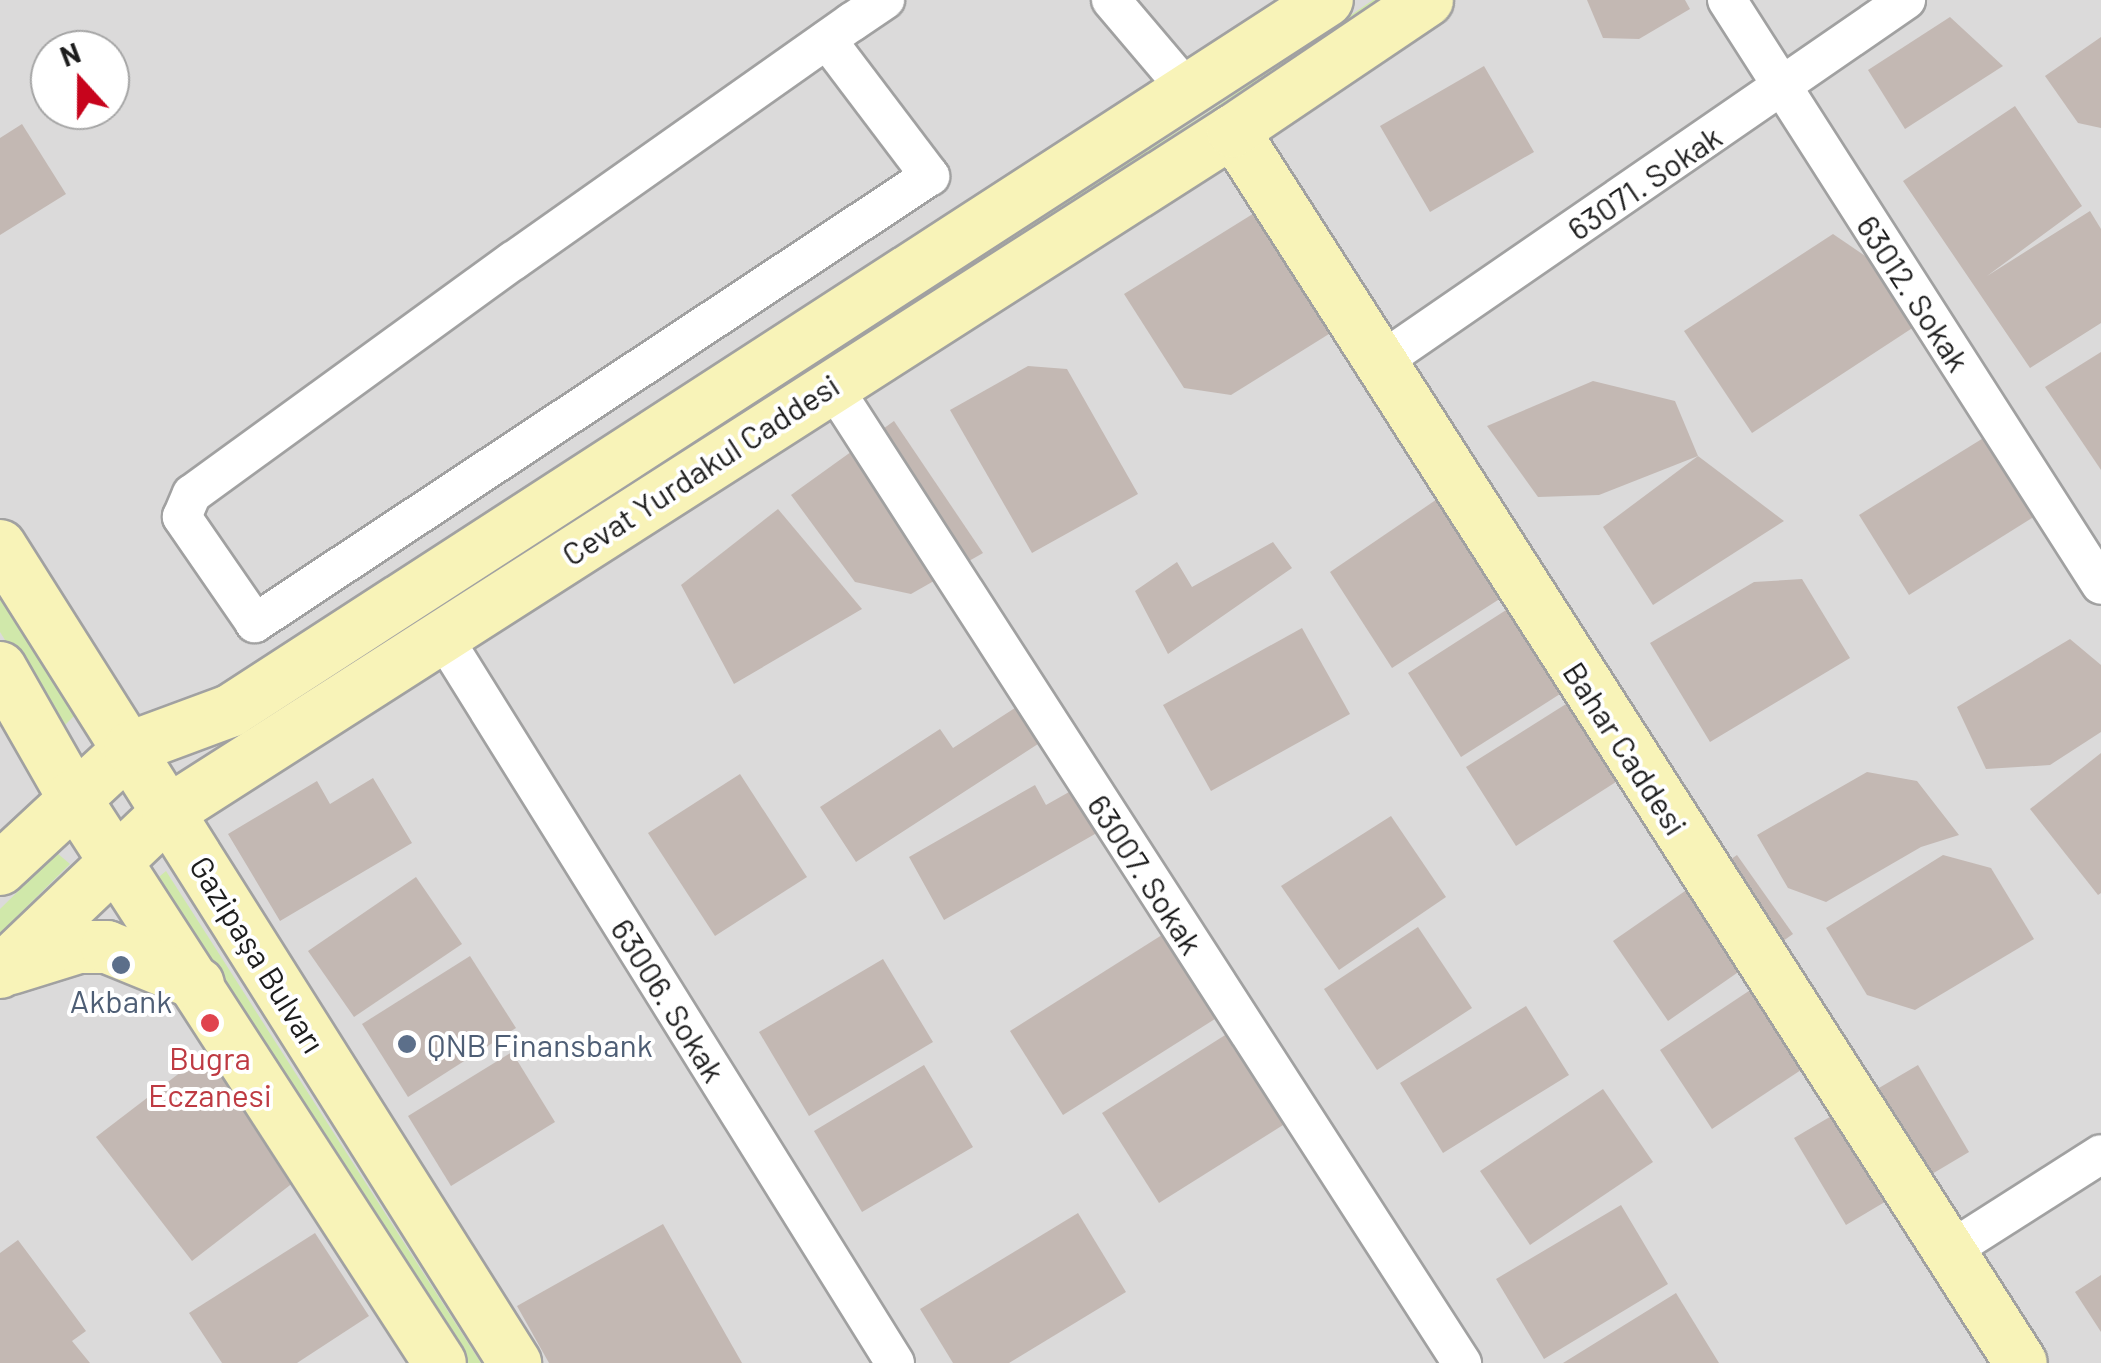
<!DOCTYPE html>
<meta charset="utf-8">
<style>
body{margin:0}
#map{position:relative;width:2101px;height:1363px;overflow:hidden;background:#eee9e3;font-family:Barlow,sans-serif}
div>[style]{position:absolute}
.residential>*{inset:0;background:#dbdada}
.grass>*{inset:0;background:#d0e8aa}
.building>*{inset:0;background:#c3b8b3}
.roads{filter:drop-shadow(2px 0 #a1a1a1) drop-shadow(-2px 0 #a1a1a1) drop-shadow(0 2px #a1a1a1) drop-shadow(0 -2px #a1a1a1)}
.street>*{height:38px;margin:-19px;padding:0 19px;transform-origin:19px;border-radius:19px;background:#fff}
.secondary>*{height:52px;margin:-26px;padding:0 26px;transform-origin:26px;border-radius:26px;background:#f8f3b8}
.dots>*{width:28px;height:28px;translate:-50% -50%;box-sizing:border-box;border:5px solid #fff;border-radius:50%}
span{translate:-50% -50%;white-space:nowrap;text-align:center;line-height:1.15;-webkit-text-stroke:8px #fff;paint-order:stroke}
.street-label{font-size:32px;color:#1d1d1d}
.service-label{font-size:32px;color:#4e5e75}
.left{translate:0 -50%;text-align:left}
.health-label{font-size:32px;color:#be3a42}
.north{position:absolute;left:30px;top:30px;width:100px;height:100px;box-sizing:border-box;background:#fff;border:2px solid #a5a5a5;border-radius:50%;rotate:339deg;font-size:28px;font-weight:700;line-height:40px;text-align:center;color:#1d1d1d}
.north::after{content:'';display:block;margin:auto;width:35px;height:45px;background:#c7041c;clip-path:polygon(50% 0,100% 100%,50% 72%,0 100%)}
</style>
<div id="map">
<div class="residential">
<div style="clip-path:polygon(evenodd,0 0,2101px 0,2101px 1363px,0 1363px,0 0,50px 50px,110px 50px,110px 110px,50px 110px,50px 50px)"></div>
</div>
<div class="grass">
<div style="clip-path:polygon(1373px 0,1390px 0,1215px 119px,236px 733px,232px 728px,1207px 113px)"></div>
<div style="clip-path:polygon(0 595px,77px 713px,61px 729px,0 632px)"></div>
<div style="clip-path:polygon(57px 853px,70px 864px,0 933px,0 909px)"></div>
<div style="clip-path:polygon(166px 871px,481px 1363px,463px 1363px,153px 882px)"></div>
</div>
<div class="building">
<div style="clip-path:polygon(1587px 0,1685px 0,1690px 9px,1639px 39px,1603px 38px)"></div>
<div style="clip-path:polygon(1950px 17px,2003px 66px,1905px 129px,1868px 70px)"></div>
<div style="clip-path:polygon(2101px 37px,2101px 128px,2078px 123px,2045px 76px)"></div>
<div style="clip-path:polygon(1484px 66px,1534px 152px,1430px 212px,1380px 126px)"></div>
<div style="clip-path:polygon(2015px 106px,2082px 206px,1987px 276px,2090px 211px,2101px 229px,2101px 323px,2030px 368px,1903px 181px)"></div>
<div style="clip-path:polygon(22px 124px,66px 194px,0 235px,0 138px)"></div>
<div style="clip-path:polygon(1264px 207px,1345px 324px,1231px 395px,1184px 388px,1124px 294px)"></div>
<div style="clip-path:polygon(1833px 234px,1877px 264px,1917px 325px,1752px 433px,1684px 331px)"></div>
<div style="clip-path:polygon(2101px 352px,2101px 470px,2045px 387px)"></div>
<div style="clip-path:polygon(1028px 366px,1067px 369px,1138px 494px,1032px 553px,950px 410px)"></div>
<div style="clip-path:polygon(1593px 381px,1675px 401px,1698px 456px,1599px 495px,1538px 497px,1487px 426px)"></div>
<div style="clip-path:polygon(894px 421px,983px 553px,911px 594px,855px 582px,791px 495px)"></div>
<div style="clip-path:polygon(1985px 437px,2035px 516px,1909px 595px,1859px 515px)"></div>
<div style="clip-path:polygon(1698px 456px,1784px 521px,1653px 605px,1603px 527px)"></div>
<div style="clip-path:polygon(1446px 493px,1512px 591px,1392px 668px,1330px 572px)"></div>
<div style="clip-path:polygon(778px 509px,862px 609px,734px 684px,681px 585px)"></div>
<div style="clip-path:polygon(1273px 542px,1292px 568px,1168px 654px,1135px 591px,1177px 562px,1192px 587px)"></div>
<div style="clip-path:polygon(1802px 579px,1850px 658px,1710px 742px,1650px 643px,1754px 582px)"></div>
<div style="clip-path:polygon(1517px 603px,1571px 687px,1461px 757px,1408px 673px)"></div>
<div style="clip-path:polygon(1302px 628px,1350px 714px,1211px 791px,1163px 705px)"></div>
<div style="clip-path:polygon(2070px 639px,2101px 665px,2101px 732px,2050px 765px,1986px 769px,1957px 707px)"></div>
<div style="clip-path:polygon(1566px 704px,1619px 780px,1516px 846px,1466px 767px)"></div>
<div style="clip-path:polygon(1018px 706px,1041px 742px,856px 862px,820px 807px,940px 729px,953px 748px)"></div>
<div style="clip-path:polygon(2101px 753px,2101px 893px,2098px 895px,2030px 809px)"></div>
<div style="clip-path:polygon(1867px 772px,1917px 781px,1959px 835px,1921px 847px,1826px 902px,1788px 888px,1757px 835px)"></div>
<div style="clip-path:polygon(740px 774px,807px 877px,715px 936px,648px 833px)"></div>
<div style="clip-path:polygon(373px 778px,412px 843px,280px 921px,228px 834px,317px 781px,330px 804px)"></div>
<div style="clip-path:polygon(1085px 783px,1109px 826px,944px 920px,909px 857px,1035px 785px,1046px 805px)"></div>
<div style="clip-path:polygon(1391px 816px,1446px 897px,1339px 970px,1281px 886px)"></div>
<div style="clip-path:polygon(1737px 855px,1793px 934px,1668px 1021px,1613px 941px)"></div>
<div style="clip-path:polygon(1943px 855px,1991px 868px,2034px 939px,1915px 1010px,1867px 995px,1826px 928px)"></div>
<div style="clip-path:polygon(416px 877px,462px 944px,354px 1017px,308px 951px)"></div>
<div style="clip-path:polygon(1418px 927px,1472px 1008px,1377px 1070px,1324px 989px)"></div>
<div style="clip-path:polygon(1173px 928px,1226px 1012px,1063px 1115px,1010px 1031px)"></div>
<div style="clip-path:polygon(470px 956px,516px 1028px,408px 1097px,362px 1024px)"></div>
<div style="clip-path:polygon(883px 959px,933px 1042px,809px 1116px,759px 1032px)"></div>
<div style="clip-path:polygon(1788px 965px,1840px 1044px,1712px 1129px,1660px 1050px)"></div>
<div style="clip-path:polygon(1526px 1006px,1569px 1075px,1443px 1153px,1400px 1083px)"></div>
<div style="clip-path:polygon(1241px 1025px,1299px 1115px,1159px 1203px,1102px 1113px)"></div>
<div style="clip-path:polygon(512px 1052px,555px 1122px,451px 1186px,408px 1116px)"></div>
<div style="clip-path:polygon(218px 1057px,307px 1172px,192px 1261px,96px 1137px,194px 1062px)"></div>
<div style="clip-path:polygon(924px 1065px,973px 1147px,862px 1212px,814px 1131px)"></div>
<div style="clip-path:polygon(1918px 1065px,1969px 1152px,1846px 1225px,1794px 1138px)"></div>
<div style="clip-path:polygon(1603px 1089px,1653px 1162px,1530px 1245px,1480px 1171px)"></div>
<div style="clip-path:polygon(1621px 1205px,1668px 1284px,1544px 1359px,1496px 1279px)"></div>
<div style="clip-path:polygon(1078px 1213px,1126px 1292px,1009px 1363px,953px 1363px,920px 1309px)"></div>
<div style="clip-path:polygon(663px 1224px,742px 1363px,549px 1363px,517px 1306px)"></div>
<div style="clip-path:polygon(315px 1233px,369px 1316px,297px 1363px,222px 1363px,189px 1313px)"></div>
<div style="clip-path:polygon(18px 1240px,86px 1331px,72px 1341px,90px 1363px,0 1363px,0 1253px)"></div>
<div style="clip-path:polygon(2101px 1275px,2101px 1332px,2075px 1292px)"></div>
<div style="clip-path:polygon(1676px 1293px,1719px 1363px,1563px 1363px)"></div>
</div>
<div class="roads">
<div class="street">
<div style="left:1111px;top:0;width:122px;rotate:49.7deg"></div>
<div style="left:1727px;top:0;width:694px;rotate:57.41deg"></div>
<div style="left:827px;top:40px;width:171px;rotate:52.9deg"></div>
<div style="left:930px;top:176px;width:810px;rotate:146.49deg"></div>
<div style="left:255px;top:623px;width:129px;rotate:-124.6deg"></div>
<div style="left:182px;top:517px;width:25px;rotate:-67deg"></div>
<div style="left:192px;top:494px;width:397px;rotate:-36deg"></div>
<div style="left:513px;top:261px;width:415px;rotate:-35.2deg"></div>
<div style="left:852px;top:22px;width:40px;rotate:-34deg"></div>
<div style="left:1379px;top:363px;width:640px;rotate:-34.56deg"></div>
<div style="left:831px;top:384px;width:1165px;rotate:57.2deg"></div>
<div style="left:443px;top:637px;width:855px;rotate:58.09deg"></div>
<div style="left:1949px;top:1251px;width:180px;rotate:-32.5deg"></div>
</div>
<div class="secondary">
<div style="left:1233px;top:131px;width:1462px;rotate:57.4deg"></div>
<div style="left:0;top:546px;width:966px;rotate:57.77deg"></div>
<div style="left:0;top:668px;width:147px;rotate:60.3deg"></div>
<div style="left:73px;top:796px;width:675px;rotate:57.09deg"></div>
<div style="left:0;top:869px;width:178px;rotate:-42.9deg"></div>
<div style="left:130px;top:748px;width:107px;rotate:-20.3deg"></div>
<div style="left:230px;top:711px;width:1307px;rotate:-32.95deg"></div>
<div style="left:11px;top:968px;width:70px;rotate:-17.4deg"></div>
<div style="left:78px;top:947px;width:29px"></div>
<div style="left:107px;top:947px;width:98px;rotate:22.1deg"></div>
<div style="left:0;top:972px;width:232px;rotate:-43.6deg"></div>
<div style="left:168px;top:812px;width:1264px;rotate:-32.6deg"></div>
<div style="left:1233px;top:131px;width:234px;rotate:-34deg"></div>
</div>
</div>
<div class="dots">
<div style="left:121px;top:965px;background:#5c6f8a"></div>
<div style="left:210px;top:1023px;background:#e0444e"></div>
<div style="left:407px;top:1044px;background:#5c6f8a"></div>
</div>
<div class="street-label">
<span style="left:1644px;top:182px;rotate:-34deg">63071. Sokak</span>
<span style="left:1914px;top:293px;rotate:57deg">63012. Sokak</span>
<span style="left:700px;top:469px;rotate:-33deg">Cevat Yurdakul Caddesi</span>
<span style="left:1626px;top:748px;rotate:57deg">Bahar Caddesi</span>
<span style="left:1146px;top:874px;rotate:57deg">63007. Sokak</span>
<span style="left:258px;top:954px;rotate:58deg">Gazipaşa Bulvarı</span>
<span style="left:669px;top:1000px;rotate:58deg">63006. Sokak</span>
</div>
<div class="service-label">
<span style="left:121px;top:1000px">Akbank</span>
<span class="left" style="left:427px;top:1044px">QNB Finansbank</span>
</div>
<div class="health-label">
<span style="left:210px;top:1076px">Bugra<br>Eczanesi</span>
</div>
<div class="north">N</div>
</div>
